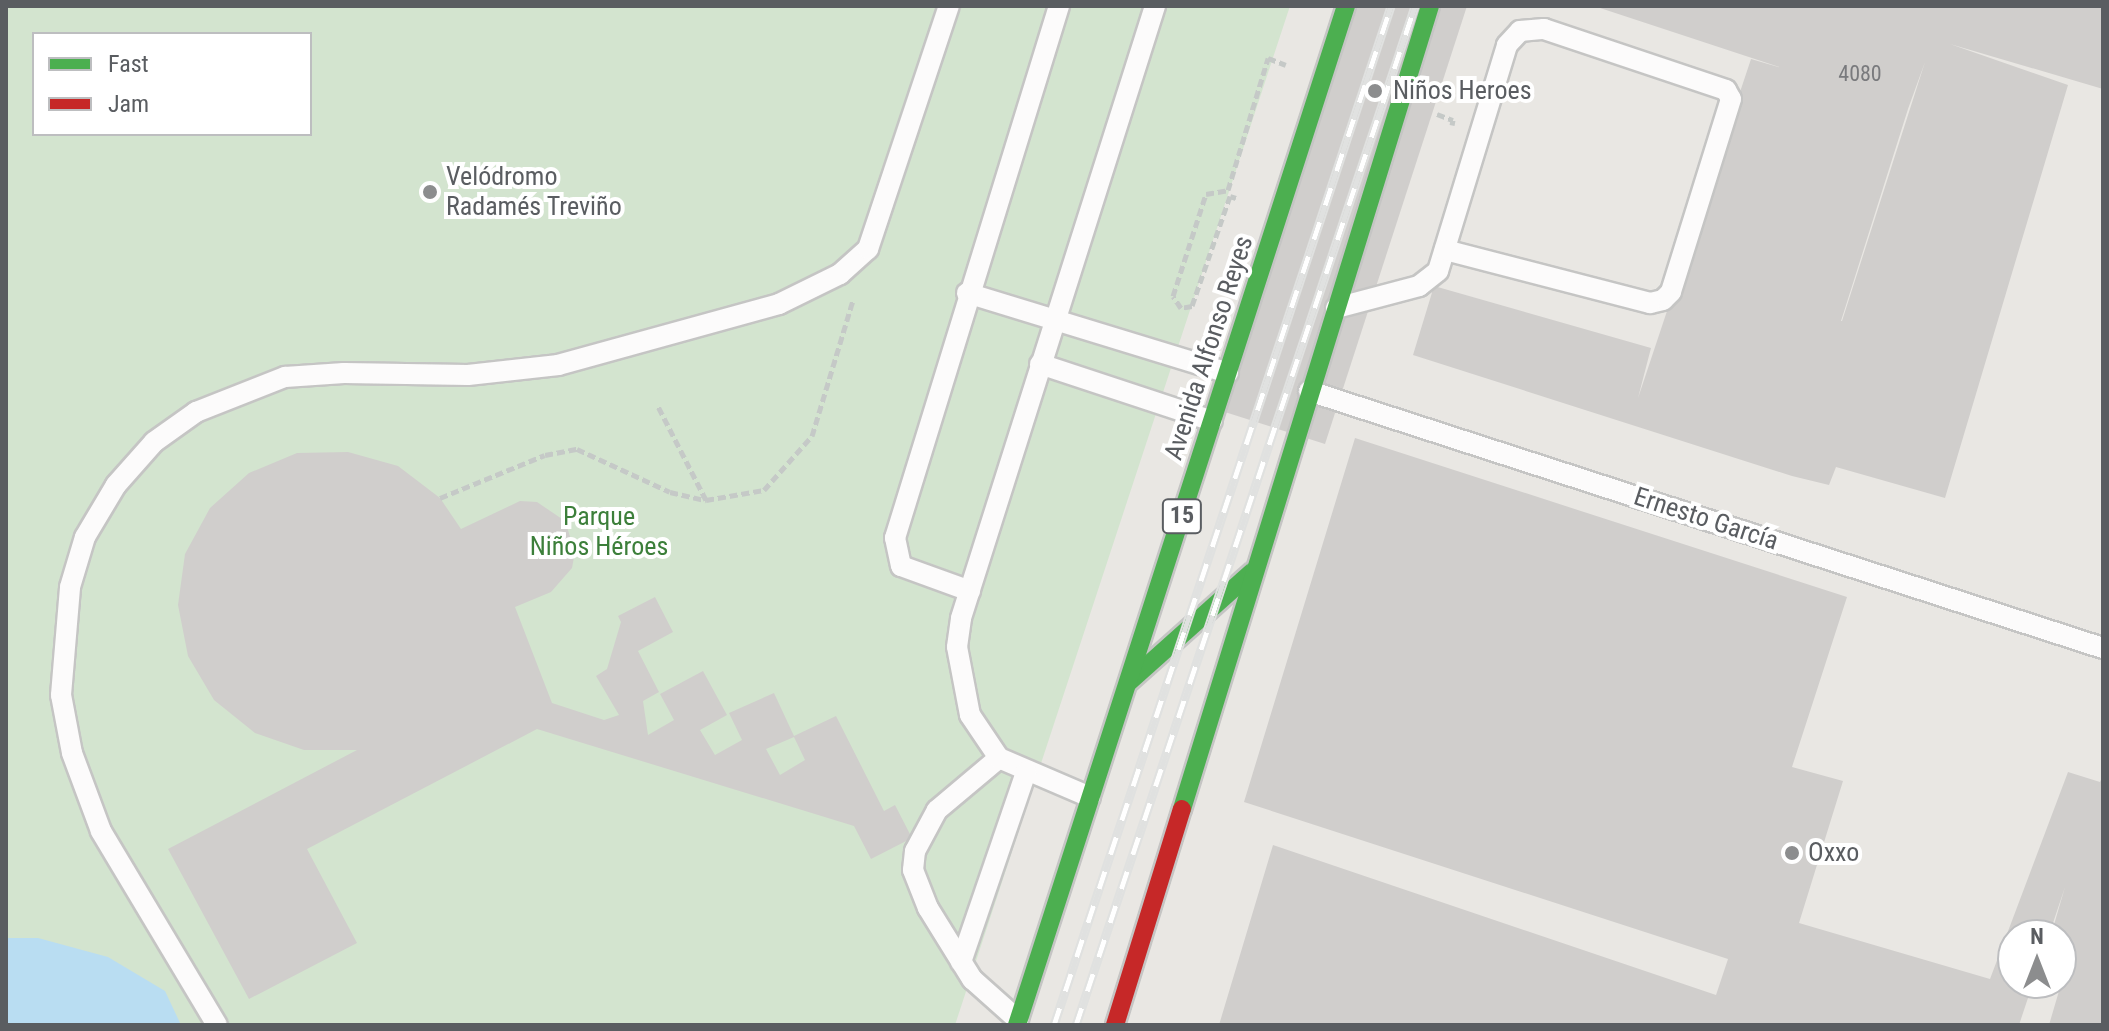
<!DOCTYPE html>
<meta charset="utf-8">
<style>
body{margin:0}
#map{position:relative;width:2109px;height:1031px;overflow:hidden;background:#e9e7e3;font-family:"Roboto Condensed",sans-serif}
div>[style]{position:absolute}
.green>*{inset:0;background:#d3e4cf}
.water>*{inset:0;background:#b9ddf2}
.building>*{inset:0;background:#d0cecc}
.path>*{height:5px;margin-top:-2.5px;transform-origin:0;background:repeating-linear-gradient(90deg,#c5c9c7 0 8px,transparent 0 12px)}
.roads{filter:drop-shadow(2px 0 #c5c5c4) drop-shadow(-2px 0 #c5c5c4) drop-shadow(0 2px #c5c5c4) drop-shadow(0 -2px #c5c5c4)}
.lane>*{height:20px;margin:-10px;padding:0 10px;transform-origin:10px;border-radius:10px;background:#fcfbfb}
.fast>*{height:18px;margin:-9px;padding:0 9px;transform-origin:9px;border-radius:9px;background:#4caf50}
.jam>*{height:18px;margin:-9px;padding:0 9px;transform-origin:9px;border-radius:9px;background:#c62828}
.rail>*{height:9px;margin-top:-4.5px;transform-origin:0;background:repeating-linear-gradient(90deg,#fff 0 18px,#e0e1e0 0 36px);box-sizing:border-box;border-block:2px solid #e0e1e0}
.dots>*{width:22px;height:22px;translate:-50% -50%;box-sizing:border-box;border:4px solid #fff;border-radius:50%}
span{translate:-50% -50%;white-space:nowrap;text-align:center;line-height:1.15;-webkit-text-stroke:8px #fff;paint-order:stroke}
.number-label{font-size:22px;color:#797a7d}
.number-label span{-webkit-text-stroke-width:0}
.shield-label span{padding:2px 6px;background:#fff;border:2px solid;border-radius:6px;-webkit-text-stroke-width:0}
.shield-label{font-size:24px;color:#5a5d61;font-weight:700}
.poi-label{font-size:26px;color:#5a5d61}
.left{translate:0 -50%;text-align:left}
.street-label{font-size:26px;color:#5a5d61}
.park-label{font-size:26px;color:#3c7f3a}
.frame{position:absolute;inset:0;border:8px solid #5a5d61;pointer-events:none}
.legend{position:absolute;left:32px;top:32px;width:280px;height:104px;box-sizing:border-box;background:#fff;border:2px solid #bdbec0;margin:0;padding:10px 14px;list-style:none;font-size:24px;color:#5a5d61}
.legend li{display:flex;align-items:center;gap:16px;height:40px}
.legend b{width:40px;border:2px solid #bdbec0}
.north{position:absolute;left:1997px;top:919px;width:80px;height:80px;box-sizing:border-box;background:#fff;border:2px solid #bdbec0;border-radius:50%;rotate:0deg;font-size:22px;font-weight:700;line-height:32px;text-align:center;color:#5a5d61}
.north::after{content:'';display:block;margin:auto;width:28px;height:36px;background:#8c8d8e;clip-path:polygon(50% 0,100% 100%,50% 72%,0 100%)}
</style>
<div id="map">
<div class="green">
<div style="clip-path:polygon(evenodd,6px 6px,1290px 6px,955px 1025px,6px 1025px,6px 6px,34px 34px,310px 34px,310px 134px,34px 134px,34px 34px)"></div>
</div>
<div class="water">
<div style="clip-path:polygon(6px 938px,38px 938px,108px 957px,165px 991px,181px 1025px,6px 1025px)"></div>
</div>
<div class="building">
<div style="clip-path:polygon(1335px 6px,1467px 6px,1325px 444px,1206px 406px)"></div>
<div style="clip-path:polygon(evenodd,1594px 6px,2103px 6px,2103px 89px,1950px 44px,2068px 85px,1945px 498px,1836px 467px,1829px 485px,1792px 476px,1413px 355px,1434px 286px,1651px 348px,1638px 398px,1751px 59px,1782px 68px,1594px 6px,1925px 62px,1842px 321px,1841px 321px,1908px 109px,1925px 62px)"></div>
<div style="clip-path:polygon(1355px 438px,1847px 597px,1792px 767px,1843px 781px,1799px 923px,1990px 979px,2068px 772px,2100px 782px,2103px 775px,2103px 1025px,2049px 1025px,2059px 991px,2036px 984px,2061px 983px,2061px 935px,2051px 935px,2065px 887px,2049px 935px,2013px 935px,2013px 983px,2033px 983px,2019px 1025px,1219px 1025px,1273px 845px,1716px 995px,1728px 959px,1244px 802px)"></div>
<div style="clip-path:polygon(evenodd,348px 452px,398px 466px,440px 498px,461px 529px,520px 501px,537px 502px,565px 521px,575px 552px,572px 568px,551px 592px,515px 607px,552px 703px,604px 720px,619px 715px,596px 676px,607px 669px,621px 622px,618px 616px,655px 597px,673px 632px,638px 651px,659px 692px,643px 701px,648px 735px,674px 720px,660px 694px,703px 671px,727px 715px,700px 730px,715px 755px,742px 740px,729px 713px,774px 693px,794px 736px,836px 716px,884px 811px,895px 805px,912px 838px,871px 859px,854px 826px,537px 729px,307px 849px,357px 943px,249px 999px,168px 849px,357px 750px,304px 750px,255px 733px,214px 700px,188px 656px,178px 605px,185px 554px,210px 508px,249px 473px,297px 453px,348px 452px,794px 737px,805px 760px,780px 775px,766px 749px,794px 737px)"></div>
</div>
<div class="path">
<div style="left:1437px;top:114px;width:17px;rotate:21deg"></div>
<div style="left:1453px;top:120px;width:5px;rotate:101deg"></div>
<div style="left:1236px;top:198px;width:6px;rotate:-162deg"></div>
<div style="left:1230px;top:196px;width:116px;rotate:109.1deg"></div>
<div style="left:1192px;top:306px;width:11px;rotate:170deg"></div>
<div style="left:1181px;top:308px;width:14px;rotate:-124deg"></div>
<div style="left:1173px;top:296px;width:107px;rotate:-72.1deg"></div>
<div style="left:1206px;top:194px;width:22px;rotate:-10deg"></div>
<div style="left:1228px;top:190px;width:138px;rotate:-73.1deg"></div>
<div style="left:1268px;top:58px;width:19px;rotate:21deg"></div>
<div style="left:440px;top:498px;width:113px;rotate:-22.3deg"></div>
<div style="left:545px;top:455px;width:33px;rotate:-11deg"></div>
<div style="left:577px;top:449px;width:102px;rotate:24.8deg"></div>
<div style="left:670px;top:492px;width:37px;rotate:13deg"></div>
<div style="left:706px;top:500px;width:106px;rotate:-117.1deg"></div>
<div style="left:706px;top:500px;width:59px;rotate:-9.8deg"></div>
<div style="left:764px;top:490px;width:72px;rotate:-48.4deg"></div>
<div style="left:812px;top:436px;width:142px;rotate:-73.2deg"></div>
</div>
<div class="roads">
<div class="lane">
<div style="left:967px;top:293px;width:273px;rotate:17deg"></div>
<div style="left:1336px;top:308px;width:86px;rotate:-14.8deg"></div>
<div style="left:1419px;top:286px;width:24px;rotate:-38deg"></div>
<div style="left:1438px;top:271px;width:236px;rotate:-73deg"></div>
<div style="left:1507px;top:45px;width:19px;rotate:-47deg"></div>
<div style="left:1520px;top:31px;width:24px;rotate:-5deg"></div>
<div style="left:1544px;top:29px;width:192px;rotate:18.5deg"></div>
<div style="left:1726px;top:90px;width:10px;rotate:61deg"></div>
<div style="left:1731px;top:99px;width:202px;rotate:107.3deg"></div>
<div style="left:1671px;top:292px;width:11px;rotate:135deg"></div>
<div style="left:1663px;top:300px;width:13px;rotate:167deg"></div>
<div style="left:1650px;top:303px;width:212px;rotate:-165.5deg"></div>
<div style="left:1040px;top:364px;width:181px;rotate:18.3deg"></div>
<div style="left:1309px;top:391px;width:835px;rotate:17.94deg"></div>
<div style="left:970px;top:591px;width:73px;rotate:-160.1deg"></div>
<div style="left:901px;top:566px;width:29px;rotate:-102deg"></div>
<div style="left:895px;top:538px;width:557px;rotate:-72.87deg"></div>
<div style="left:999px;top:758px;width:81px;rotate:140deg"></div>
<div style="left:937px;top:810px;width:47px;rotate:118.2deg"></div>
<div style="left:915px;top:851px;width:19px;rotate:96deg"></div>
<div style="left:913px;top:870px;width:41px;rotate:68.5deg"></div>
<div style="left:928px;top:908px;width:84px;rotate:58.2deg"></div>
<div style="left:972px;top:979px;width:62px;rotate:41.7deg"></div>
<div style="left:1090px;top:797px;width:99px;rotate:-156.8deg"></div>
<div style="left:999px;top:758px;width:52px;rotate:-124deg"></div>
<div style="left:970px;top:715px;width:69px;rotate:-100.8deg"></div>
<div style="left:957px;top:647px;width:29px;rotate:-82deg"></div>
<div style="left:961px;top:618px;width:642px;rotate:-72.41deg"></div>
<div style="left:961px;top:962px;width:201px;rotate:-71.1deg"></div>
<div style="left:217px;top:1025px;width:226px;rotate:-120.9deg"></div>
<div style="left:101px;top:831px;width:83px;rotate:-110.4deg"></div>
<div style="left:72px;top:753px;width:59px;rotate:-100.7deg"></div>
<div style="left:61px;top:695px;width:108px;rotate:-85.2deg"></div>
<div style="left:70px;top:587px;width:52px;rotate:-73.3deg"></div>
<div style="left:85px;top:537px;width:61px;rotate:-59.2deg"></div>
<div style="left:116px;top:485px;width:57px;rotate:-48.5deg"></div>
<div style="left:154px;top:442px;width:52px;rotate:-35.5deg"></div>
<div style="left:196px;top:412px;width:96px;rotate:-21.5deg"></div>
<div style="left:285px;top:377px;width:59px;rotate:-3.9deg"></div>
<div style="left:344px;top:373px;width:124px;rotate:0.9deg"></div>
<div style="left:468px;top:375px;width:91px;rotate:-6.3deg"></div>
<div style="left:558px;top:365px;width:229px;rotate:-15.4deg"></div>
<div style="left:779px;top:304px;width:68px;rotate:-26.2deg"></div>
<div style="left:840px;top:274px;width:38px;rotate:-42deg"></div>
<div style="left:868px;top:249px;width:256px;rotate:-71.6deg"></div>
</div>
<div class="fast">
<div style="left:1129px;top:682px;width:165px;rotate:-41.8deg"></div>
<div style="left:1182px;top:809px;width:840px;rotate:-72.84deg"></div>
<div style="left:1017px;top:1025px;width:1071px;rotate:-72.11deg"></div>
</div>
<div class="jam">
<div style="left:1115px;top:1025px;width:226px;rotate:-72.8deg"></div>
</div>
</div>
<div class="rail">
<div style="left:1054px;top:1025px;width:1073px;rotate:-71.7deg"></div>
<div style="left:1076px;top:1025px;width:1074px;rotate:-71.6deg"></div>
</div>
<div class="dots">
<div style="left:1375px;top:91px;background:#8c8d8e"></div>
<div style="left:430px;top:192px;background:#8c8d8e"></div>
<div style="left:1792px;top:853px;background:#8c8d8e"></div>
</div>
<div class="number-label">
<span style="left:1860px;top:74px">4080</span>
</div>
<div class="shield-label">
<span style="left:1182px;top:516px">15</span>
</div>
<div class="poi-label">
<span class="left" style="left:1393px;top:91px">Niños Heroes</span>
<span class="left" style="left:446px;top:192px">Velódromo<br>Radamés Treviño</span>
<span class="left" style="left:1808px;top:853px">Oxxo</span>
</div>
<div class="street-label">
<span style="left:1209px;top:348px;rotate:-72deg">Avenida Alfonso Reyes</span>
<span style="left:1706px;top:519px;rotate:18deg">Ernesto García</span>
</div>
<div class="park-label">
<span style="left:599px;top:532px">Parque<br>Niños Héroes</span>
</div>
<div class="frame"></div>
<ul class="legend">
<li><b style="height:10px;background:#4caf50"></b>Fast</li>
<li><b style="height:10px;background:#c62828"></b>Jam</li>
</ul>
<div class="north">N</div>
</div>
